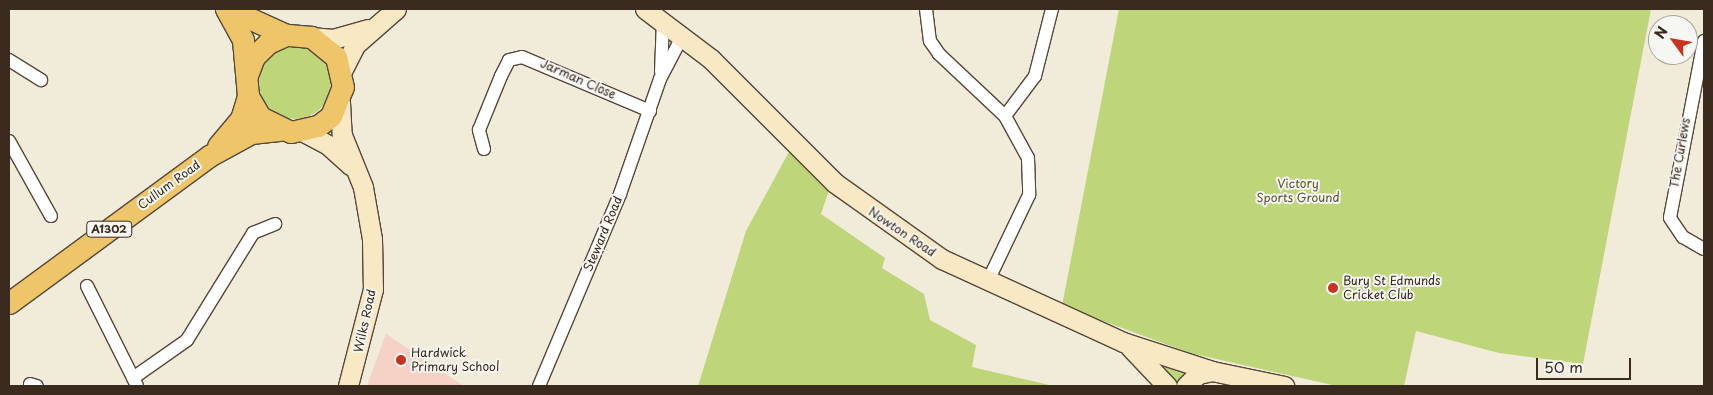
<!DOCTYPE html>
<style>
body{margin:0}
#map{position:relative;width:1713px;height:395px;overflow:hidden;background:#f1ebd9;font-family:"Playpen Sans",sans-serif}
div>[style]{position:absolute}
.built>*{inset:0;background:#f6d1c5}
.green>*{inset:0;background:#bed57a}
.round{border-radius:50%}
.roads{filter:drop-shadow(1px 0 #56473a) drop-shadow(-1px 0 #56473a) drop-shadow(0 1px #56473a) drop-shadow(0 -1px #56473a)}
.street>*{height:12px;margin:-6px;padding:0 6px;transform-origin:6px;border-radius:6px;background:#fff}
.secondary>*{height:19px;margin:-9.5px;padding:0 9.5px;transform-origin:9.5px;border-radius:9.5px;background:#f8e8c3}
.primary>*{height:21px;margin:-10.5px;padding:0 10.5px;transform-origin:10.5px;border-radius:10.5px;background:#eec569}
.dots>*{width:14px;height:14px;translate:-50% -50%;box-sizing:border-box;border:2px solid #f6f6f2;border-radius:50%}
span{translate:-50% -50%;white-space:nowrap;text-align:center;line-height:1.15;-webkit-text-stroke:4px #f6f6f2;paint-order:stroke}
.shield-label span{padding:1px 4px;background:#f6f6f2;border:1px solid;border-radius:4px;-webkit-text-stroke-width:0}
.shield-label{font-size:11px;color:#3b2a1e;font-weight:700}
.street-label{font-size:12px;color:#3b2a1e}
.park-label{font-size:12px;color:#5c5535}
.poi-label{font-size:12px;color:#3b2a1e}
.left{translate:0 -50%;text-align:left}
.frame{position:absolute;inset:0;border:10px solid #3b2a1e;pointer-events:none}
.north{position:absolute;left:1648px;top:15px;width:50px;height:50px;box-sizing:border-box;background:#f6f6f2;border:1px solid #aba49d;border-radius:50%;rotate:302deg;font-size:14px;font-weight:700;line-height:20px;text-align:center;color:#3b2a1e}
.north::after{content:'';display:block;margin:auto;width:18px;height:22px;background:#c8321e;clip-path:polygon(50% 0,100% 100%,50% 72%,0 100%)}
.scale{position:absolute;left:1536px;top:358px;width:95px;height:22px;box-sizing:border-box;border:2px solid #3b2a1e;border-top:0;padding-left:6px;font-size:15px;line-height:18px;white-space:nowrap;color:#3b2a1e;-webkit-text-stroke:4px #f6f6f2;paint-order:stroke}
</style>
<div id="map">
<div class="built">
<div style="clip-path:polygon(386px 334px,464px 386px,367px 386px)"></div>
</div>
<div class="green">
<div style="clip-path:polygon(1119px 9px,1651px 9px,1583px 364px,1499px 353px,1416px 331px,1404px 386px,1337px 386px,1190px 353px,1062px 306px)"></div>
<div class="round" style="left:259px;top:47px;width:72px;height:72px"></div>
<div style="clip-path:polygon(790px 150px,829px 190px,821px 214px,885px 258px,882px 268px,924px 294px,930px 320px,976px 345px,972px 367px,1054px 386px,698px 386px,746px 231px)"></div>
<div style="clip-path:polygon(1162px 364px,1191px 370px,1182px 386px,1175px 386px)"></div>
</div>
<div class="roads">
<div class="street">
<div style="left:926px;top:9px;width:32px;rotate:83deg"></div>
<div style="left:930px;top:41px;width:16px;rotate:55deg"></div>
<div style="left:939px;top:54px;width:91px;rotate:43.2deg"></div>
<div style="left:1005px;top:116px;width:48px;rotate:61.3deg"></div>
<div style="left:1028px;top:158px;width:37px;rotate:88deg"></div>
<div style="left:1029px;top:195px;width:98px;rotate:115.5deg"></div>
<div style="left:1704px;top:41px;width:180px;rotate:100.9deg"></div>
<div style="left:1670px;top:218px;width:23px;rotate:56deg"></div>
<div style="left:1683px;top:237px;width:24px;rotate:30deg"></div>
<div style="left:9px;top:60px;width:38px;rotate:32deg"></div>
<div style="left:661px;top:72px;width:51px;rotate:-87.8deg"></div>
<div style="left:1005px;top:116px;width:50px;rotate:-53.1deg"></div>
<div style="left:1035px;top:76px;width:69px;rotate:-75.8deg"></div>
<div style="left:9px;top:141px;width:86px;rotate:60.8deg"></div>
<div style="left:484px;top:149px;width:20px;rotate:-105deg"></div>
<div style="left:479px;top:130px;width:58px;rotate:-67.8deg"></div>
<div style="left:501px;top:76px;width:18px;rotate:-63deg"></div>
<div style="left:509px;top:60px;width:13px;rotate:-13deg"></div>
<div style="left:522px;top:57px;width:139px;rotate:22.9deg"></div>
<div style="left:87px;top:286px;width:112px;rotate:63.4deg"></div>
<div style="left:133px;top:378px;width:66px;rotate:-35.1deg"></div>
<div style="left:187px;top:340px;width:126px;rotate:-58.3deg"></div>
<div style="left:253px;top:233px;width:24px;rotate:-22deg"></div>
<div style="left:30px;top:384px;width:7px;rotate:16deg"></div>
<div style="left:539px;top:386px;width:208px;rotate:-67.1deg"></div>
<div style="left:620px;top:194px;width:122px;rotate:-70.8deg"></div>
<div style="left:660px;top:79px;width:50px;rotate:-62.4deg"></div>
</div>
<div class="secondary">
<div style="left:645px;top:9px;width:83px;rotate:37.1deg"></div>
<div style="left:711px;top:59px;width:175px;rotate:45deg"></div>
<div style="left:835px;top:183px;width:131px;rotate:35.4deg"></div>
<div style="left:942px;top:259px;width:199px;rotate:24.6deg"></div>
<div style="left:1123px;top:342px;width:94px;rotate:18deg"></div>
<div style="left:1212px;top:371px;width:74px;rotate:11.8deg"></div>
<div style="left:311px;top:37px;width:22px;rotate:5deg"></div>
<div style="left:333px;top:39px;width:36px;rotate:-16deg"></div>
<div style="left:342px;top:71px;width:30px;rotate:-63deg"></div>
<div style="left:356px;top:44px;width:53px;rotate:-41.2deg"></div>
<div style="left:340px;top:102px;width:33px;rotate:87deg"></div>
<div style="left:342px;top:135px;width:56px;rotate:68deg"></div>
<div style="left:363px;top:187px;width:53px;rotate:80.2deg"></div>
<div style="left:372px;top:239px;width:50px;rotate:88.9deg"></div>
<div style="left:373px;top:289px;width:100px;rotate:104.5deg"></div>
<div style="left:302px;top:131px;width:30px;rotate:28deg"></div>
<div style="left:328px;top:145px;width:31px;rotate:42deg"></div>
<div style="left:1130px;top:347px;width:54px;rotate:46.5deg"></div>
<div style="left:1186px;top:386px;width:17px;rotate:-45deg"></div>
<div style="left:1198px;top:374px;width:14px;rotate:-12deg"></div>
</div>
<div class="primary">
<div style="left:226px;top:9px;width:35px;rotate:61deg"></div>
<div style="left:243px;top:40px;width:56px;rotate:84.9deg"></div>
<div style="left:248px;top:96px;width:24px;rotate:60deg"></div>
<div style="left:260px;top:117px;width:34px;rotate:26deg"></div>
<div style="left:291px;top:132px;width:28px;rotate:-13deg"></div>
<div style="left:318px;top:126px;width:16px;rotate:-38deg"></div>
<div style="left:331px;top:116px;width:31px;rotate:-68deg"></div>
<div style="left:343px;top:87px;width:31px;rotate:-103deg"></div>
<div style="left:336px;top:57px;width:32px;rotate:-141deg"></div>
<div style="left:311px;top:37px;width:25px;rotate:-175deg"></div>
<div style="left:286px;top:35px;width:20px;rotate:156deg"></div>
<div style="left:268px;top:43px;width:20px;rotate:135deg"></div>
<div style="left:254px;top:57px;width:19px;rotate:111deg"></div>
<div style="left:229px;top:9px;width:63px;rotate:24.5deg"></div>
<div style="left:218px;top:146px;width:35px;rotate:-50deg"></div>
<div style="left:241px;top:119px;width:24px;rotate:-73deg"></div>
<div style="left:9px;top:303px;width:248px;rotate:-36.3deg"></div>
<div style="left:209px;top:156px;width:48px;rotate:-28.7deg"></div>
<div style="left:251px;top:133px;width:30px;rotate:-6deg"></div>
</div>
</div>
<div class="dots">
<div style="left:1333px;top:288px;background:#c8321e"></div>
<div style="left:401px;top:360px;background:#c8321e"></div>
</div>
<div class="shield-label">
<span style="left:109px;top:229px">A1302</span>
</div>
<div class="street-label">
<span style="left:578px;top:79px;rotate:24deg">Jarman Close</span>
<span style="left:1680px;top:153px;rotate:-80deg">The Curlews</span>
<span style="left:169px;top:185px;rotate:-36deg">Cullum Road</span>
<span style="left:902px;top:232px;rotate:34deg">Nowton Road</span>
<span style="left:603px;top:234px;rotate:-67deg">Steward Road</span>
<span style="left:365px;top:321px;rotate:-78deg">Wilks Road</span>
</div>
<div class="park-label">
<span style="left:1298px;top:191px">Victory<br>Sports Ground</span>
</div>
<div class="poi-label">
<span class="left" style="left:1343px;top:288px">Bury St Edmunds<br>Cricket Club</span>
<span class="left" style="left:411px;top:360px">Hardwick<br>Primary School</span>
</div>
<div class="frame"></div>
<div class="north">N</div>
<div class="scale">50 m</div>
</div>
